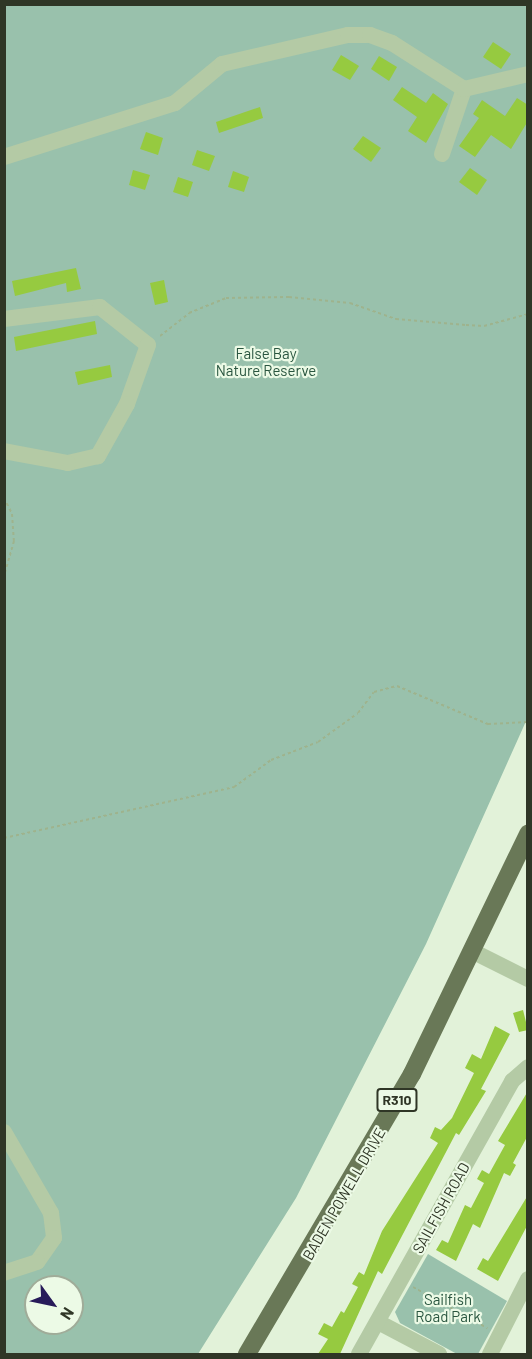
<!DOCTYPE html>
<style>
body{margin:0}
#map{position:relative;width:532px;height:1359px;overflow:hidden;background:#e2f2d9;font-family:Barlow,sans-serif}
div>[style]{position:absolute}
.green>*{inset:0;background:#99c1ac}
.building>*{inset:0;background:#96ca40}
.path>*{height:2px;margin-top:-1px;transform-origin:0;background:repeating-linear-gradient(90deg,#9eb38d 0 3px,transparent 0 6px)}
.minor>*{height:16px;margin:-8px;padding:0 8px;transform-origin:8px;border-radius:8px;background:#b4caa5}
.major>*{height:18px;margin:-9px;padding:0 9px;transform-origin:9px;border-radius:9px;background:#697857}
span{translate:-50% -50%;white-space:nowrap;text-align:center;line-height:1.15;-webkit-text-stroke:4.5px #ecfae6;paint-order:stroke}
.shield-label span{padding:2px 4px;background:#ecfae6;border:2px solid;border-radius:4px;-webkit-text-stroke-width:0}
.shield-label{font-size:14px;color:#2f3626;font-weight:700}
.park-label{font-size:15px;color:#29553f}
.street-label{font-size:15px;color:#2f3626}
.frame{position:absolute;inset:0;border:6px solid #2f3626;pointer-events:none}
.north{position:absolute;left:24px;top:1275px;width:60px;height:60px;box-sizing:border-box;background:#ecfae6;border:2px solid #a0ac99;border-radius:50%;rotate:123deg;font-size:16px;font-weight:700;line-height:24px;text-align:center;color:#2f3626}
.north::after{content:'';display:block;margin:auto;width:21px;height:27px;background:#271b59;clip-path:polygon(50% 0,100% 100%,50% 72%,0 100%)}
</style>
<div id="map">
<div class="green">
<div style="clip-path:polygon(evenodd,5px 5px,527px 5px,527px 719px,426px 944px,296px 1198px,198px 1354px,5px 1354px,5px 5px,36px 1287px,72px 1287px,72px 1323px,36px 1323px,36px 1287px)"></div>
<div style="clip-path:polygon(428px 1254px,507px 1301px,478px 1354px,457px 1354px,400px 1323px,395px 1312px)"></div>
</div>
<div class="building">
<div style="clip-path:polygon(493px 42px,511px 54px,501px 69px,483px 57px)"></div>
<div style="clip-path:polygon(341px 55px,359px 66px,350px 80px,332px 70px)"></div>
<div style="clip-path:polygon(379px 56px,397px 67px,389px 81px,371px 69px)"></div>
<div style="clip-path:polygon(402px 87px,426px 103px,433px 93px,448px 104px,426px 143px,408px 131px,417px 117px,393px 100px)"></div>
<div style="clip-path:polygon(517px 98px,528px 105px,528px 121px,511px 149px,491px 135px,475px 157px,459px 146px,479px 118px,473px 114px,482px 100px,505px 116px)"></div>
<div style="clip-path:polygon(260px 107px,263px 118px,219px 133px,216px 122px)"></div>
<div style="clip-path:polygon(146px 132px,163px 138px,158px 155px,140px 149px)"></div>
<div style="clip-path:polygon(363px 136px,381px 148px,371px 162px,353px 149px)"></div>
<div style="clip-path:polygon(197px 150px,215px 156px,209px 171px,192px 165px)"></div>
<div style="clip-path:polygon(470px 168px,487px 180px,477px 195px,459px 182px)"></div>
<div style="clip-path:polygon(133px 170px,150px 175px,145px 190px,129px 185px)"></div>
<div style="clip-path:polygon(233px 171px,249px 177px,244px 192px,228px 187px)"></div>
<div style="clip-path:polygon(178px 177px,193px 182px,188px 197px,173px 192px)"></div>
<div style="clip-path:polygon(76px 268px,81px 289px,67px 292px,66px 283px,15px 296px,12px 281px)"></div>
<div style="clip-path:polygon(164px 280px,168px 302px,155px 305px,150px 283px)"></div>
<div style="clip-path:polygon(95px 321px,97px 334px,16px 351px,14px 337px)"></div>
<div style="clip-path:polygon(110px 365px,112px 377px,78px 385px,75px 372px)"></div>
<div style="clip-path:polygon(523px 1010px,528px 1030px,519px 1032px,513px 1013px)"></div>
<div style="clip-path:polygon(495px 1026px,510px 1034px,481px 1089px,486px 1091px,459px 1135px,456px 1133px,382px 1274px,378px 1271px,340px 1354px,318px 1354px,328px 1339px,318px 1334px,324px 1323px,332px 1327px,341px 1311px,344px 1313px,358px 1287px,352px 1284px,359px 1272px,364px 1275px,382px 1231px,438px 1143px,430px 1138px,435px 1127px,441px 1130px,452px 1118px,474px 1073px,465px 1068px,472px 1054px,481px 1059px)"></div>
<div style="clip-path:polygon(528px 1091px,527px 1137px,513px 1163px,516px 1165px,510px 1176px,504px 1173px,480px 1228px,473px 1224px,456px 1261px,436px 1250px,442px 1240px,448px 1243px,465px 1205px,471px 1208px,484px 1183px,477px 1179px,482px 1170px,489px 1174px,505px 1145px,498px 1141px)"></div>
<div style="clip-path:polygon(528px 1195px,528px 1224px,498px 1281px,477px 1269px,483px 1258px,488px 1261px)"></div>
</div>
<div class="path">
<div style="left:160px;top:336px;width:37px;rotate:-38deg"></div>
<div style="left:189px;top:313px;width:40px;rotate:-22deg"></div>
<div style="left:226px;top:298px;width:63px;rotate:-0.9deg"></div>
<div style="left:289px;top:297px;width:61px;rotate:5.6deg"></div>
<div style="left:350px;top:303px;width:49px;rotate:19.2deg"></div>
<div style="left:396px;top:319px;width:70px;rotate:4.9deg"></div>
<div style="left:466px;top:325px;width:18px;rotate:3deg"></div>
<div style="left:484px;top:326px;width:46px;rotate:-15.3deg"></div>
<div style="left:4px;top:498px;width:18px;rotate:63deg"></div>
<div style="left:12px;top:514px;width:27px;rotate:86deg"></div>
<div style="left:14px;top:541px;width:37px;rotate:106deg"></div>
<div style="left:4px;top:838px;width:236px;rotate:-12.5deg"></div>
<div style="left:234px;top:787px;width:46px;rotate:-36.1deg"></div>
<div style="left:271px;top:760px;width:50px;rotate:-21deg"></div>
<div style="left:318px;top:742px;width:49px;rotate:-35.9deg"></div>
<div style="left:358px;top:713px;width:26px;rotate:-53deg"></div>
<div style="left:374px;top:692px;width:24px;rotate:-15deg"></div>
<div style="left:397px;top:686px;width:99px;rotate:22.7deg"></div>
<div style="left:488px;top:724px;width:40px;rotate:-2.9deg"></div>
<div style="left:413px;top:1287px;width:85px;rotate:29deg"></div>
</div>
<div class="minor">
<div style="left:442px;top:154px;width:69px;rotate:-71.3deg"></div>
<div style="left:4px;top:157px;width:179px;rotate:-17.5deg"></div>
<div style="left:175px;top:103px;width:61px;rotate:-39.7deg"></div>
<div style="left:222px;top:64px;width:129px;rotate:-13deg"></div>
<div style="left:348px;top:35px;width:22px"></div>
<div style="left:370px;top:35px;width:23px;rotate:20deg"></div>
<div style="left:392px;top:43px;width:85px;rotate:32.6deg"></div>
<div style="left:464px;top:89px;width:66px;rotate:-13.2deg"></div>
<div style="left:4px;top:319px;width:97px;rotate:-7.1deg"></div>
<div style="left:100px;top:307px;width:61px;rotate:38.4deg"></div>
<div style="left:148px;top:345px;width:63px;rotate:109.6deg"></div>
<div style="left:127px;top:404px;width:60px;rotate:119.1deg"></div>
<div style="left:98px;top:456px;width:31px;rotate:167deg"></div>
<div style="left:68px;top:463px;width:65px;rotate:-169.4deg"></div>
<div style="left:474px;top:952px;width:60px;rotate:26.6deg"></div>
<div style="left:4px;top:1132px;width:94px;rotate:59.9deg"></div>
<div style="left:51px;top:1213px;width:25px;rotate:83deg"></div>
<div style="left:54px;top:1238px;width:29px;rotate:125deg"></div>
<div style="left:37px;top:1262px;width:35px;rotate:162deg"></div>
<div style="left:378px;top:1322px;width:69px;rotate:27.7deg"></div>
<div style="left:359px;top:1354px;width:313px;rotate:-60.7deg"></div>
<div style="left:512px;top:1081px;width:21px;rotate:-41deg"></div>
<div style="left:490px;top:1354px;width:84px;rotate:-63.1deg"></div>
</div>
<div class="major">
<div style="left:247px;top:1354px;width:325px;rotate:-59.5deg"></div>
<div style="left:412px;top:1074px;width:267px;rotate:-64.2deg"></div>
</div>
<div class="shield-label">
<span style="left:397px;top:1100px">R310</span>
</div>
<div class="park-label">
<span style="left:266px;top:362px">False Bay<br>Nature Reserve</span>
<span style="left:448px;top:1308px">Sailfish<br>Road Park</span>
</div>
<div class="street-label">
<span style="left:344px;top:1194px;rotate:-60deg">BADEN POWELL DRIVE</span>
<span style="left:441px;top:1208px;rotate:-61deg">SAILFISH ROAD</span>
</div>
<div class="frame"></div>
<div class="north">N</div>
</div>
